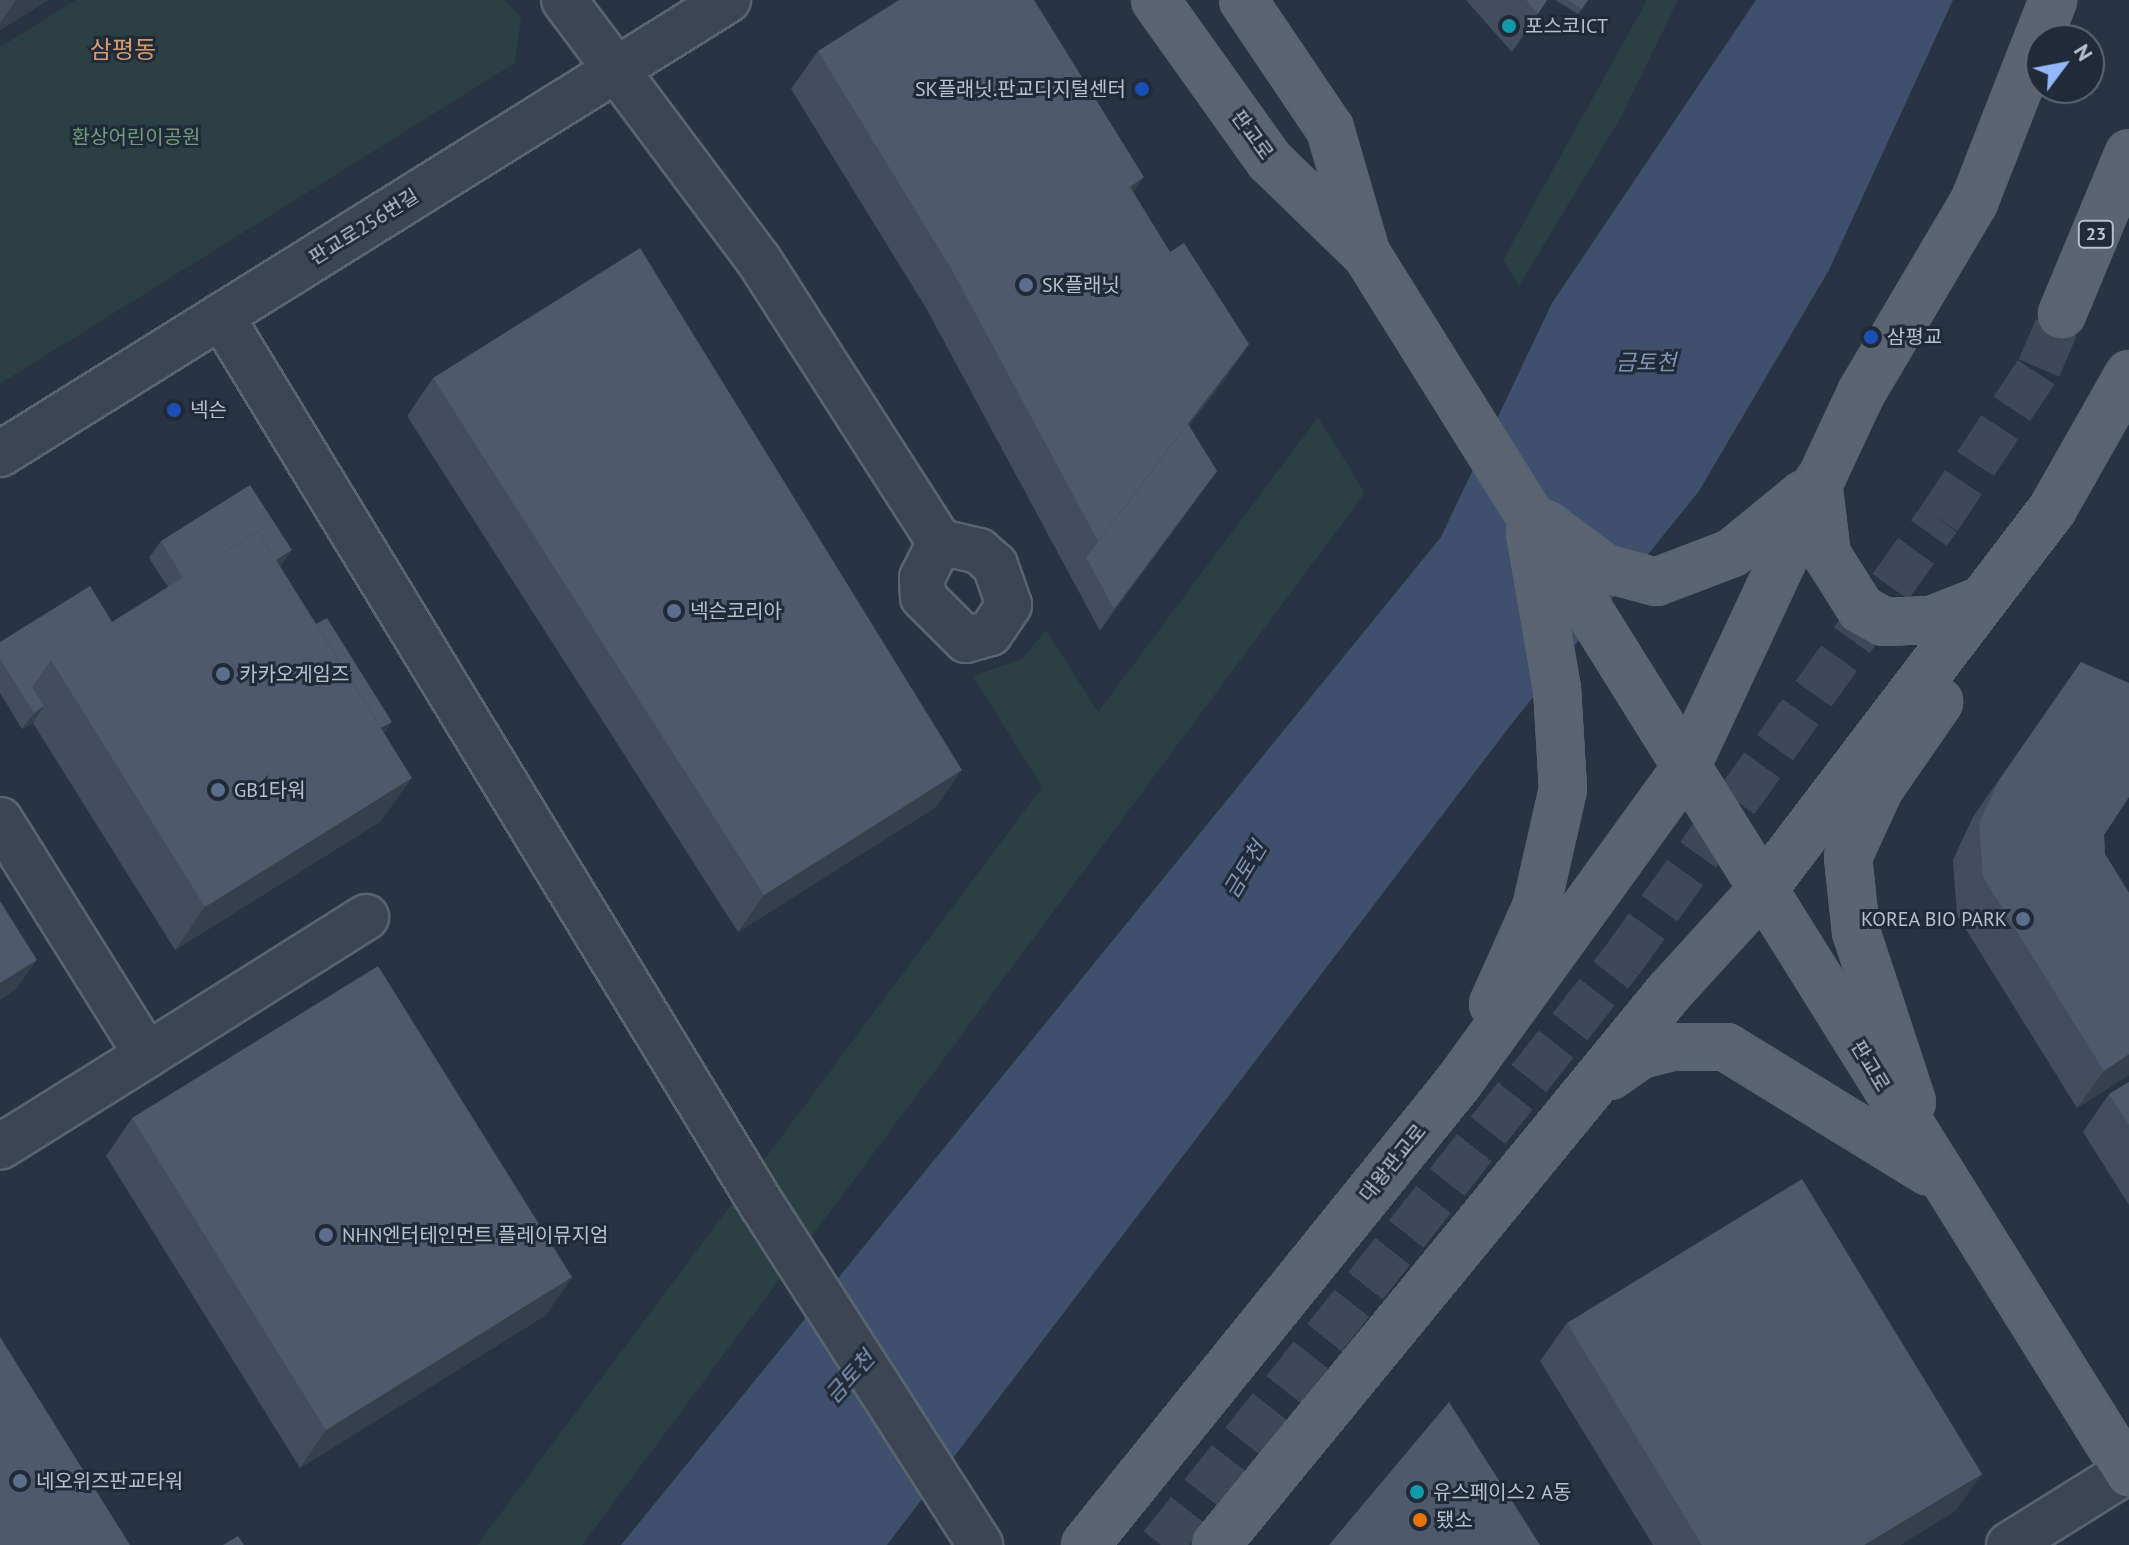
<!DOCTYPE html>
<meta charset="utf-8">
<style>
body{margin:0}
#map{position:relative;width:2129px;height:1545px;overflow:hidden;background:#283343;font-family:"PT Sans","Noto Sans KR",sans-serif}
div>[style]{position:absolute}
.green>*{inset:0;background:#2a4044}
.water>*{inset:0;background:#3e506b}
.major-tunnel>*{height:44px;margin-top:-22px;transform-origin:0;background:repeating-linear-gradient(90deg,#3e4858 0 44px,transparent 0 66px)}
.roads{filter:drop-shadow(2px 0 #5a6370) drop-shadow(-2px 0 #5a6370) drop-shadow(0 2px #5a6370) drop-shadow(0 -2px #5a6370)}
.minor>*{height:44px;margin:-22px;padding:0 22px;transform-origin:22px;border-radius:22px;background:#3c4553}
.major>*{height:44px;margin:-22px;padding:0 22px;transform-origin:22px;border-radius:22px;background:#5a6472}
.wall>*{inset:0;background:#434d5d}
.shaded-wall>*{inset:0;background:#373f4c}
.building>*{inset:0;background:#4e5a6c}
.dots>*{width:22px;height:22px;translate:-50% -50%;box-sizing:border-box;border:4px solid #202a38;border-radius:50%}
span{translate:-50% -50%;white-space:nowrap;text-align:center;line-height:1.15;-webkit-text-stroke:6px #202a38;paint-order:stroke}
.shield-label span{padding:2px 6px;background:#202a38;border:2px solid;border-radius:6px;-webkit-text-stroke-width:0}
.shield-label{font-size:18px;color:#b9c0cc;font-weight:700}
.poi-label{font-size:20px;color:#b9c0cc}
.left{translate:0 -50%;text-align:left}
.right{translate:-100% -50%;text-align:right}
.street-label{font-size:20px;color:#b9c0cc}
.park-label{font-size:20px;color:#719d7c}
.water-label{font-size:22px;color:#8196b2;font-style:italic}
.quarter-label{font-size:24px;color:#d59b6c}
.north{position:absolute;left:2025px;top:24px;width:80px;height:80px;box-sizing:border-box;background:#202a38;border:2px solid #5d6673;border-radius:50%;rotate:58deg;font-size:22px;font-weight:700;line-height:32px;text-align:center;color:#b9c0cc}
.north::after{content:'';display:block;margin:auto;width:28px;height:36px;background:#94b8f7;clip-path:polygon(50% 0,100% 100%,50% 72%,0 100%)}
</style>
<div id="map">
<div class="green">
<div style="clip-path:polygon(76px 0,505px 0,521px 18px,515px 63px,0 384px,0 47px)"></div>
<div style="clip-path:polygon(1647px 0,1678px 0,1621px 117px,1519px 286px,1503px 260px)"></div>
<div style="clip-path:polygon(1318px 417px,1365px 493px,582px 1545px,477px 1545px,1042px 787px,973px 676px,1022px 659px,1046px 630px,1098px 712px)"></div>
</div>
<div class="water">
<div style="clip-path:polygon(1756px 0,1953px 0,1829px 270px,1699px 491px,1510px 726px,887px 1545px,621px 1545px,1441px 537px,1552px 303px)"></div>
</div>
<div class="major-tunnel">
<div style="left:1161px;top:1545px;width:743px;rotate:-51.73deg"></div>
<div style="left:1621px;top:962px;width:545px;rotate:-54.33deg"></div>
<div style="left:1939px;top:519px;width:181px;rotate:-56.5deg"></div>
<div style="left:2039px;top:368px;width:59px;rotate:-66.9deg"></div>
</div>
<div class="roads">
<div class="minor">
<div style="left:564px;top:0;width:324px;rotate:53.2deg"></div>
<div style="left:758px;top:259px;width:336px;rotate:57.3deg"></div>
<div style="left:940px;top:542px;width:40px;rotate:13deg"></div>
<div style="left:979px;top:551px;width:21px;rotate:41deg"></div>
<div style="left:995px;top:565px;width:42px;rotate:70.7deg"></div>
<div style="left:1009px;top:605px;width:34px;rotate:124deg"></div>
<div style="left:990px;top:633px;width:25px;rotate:164deg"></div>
<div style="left:966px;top:640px;width:61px;rotate:-135deg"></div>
<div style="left:923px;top:597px;width:19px;rotate:-93deg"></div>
<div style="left:922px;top:578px;width:40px;rotate:-63.4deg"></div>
<div style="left:221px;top:316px;width:1041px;rotate:58.68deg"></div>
<div style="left:762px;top:1205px;width:404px;rotate:57.3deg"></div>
<div style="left:0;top:454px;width:858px;rotate:-31.95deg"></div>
<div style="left:0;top:820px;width:277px;rotate:58deg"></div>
<div style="left:147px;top:1055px;width:173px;rotate:148deg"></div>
<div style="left:147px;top:1055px;width:259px;rotate:-32.2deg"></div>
<div style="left:2009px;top:1545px;width:142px;rotate:-32deg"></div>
</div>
<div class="major">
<div style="left:1155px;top:0;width:198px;rotate:54.5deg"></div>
<div style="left:1270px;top:161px;width:135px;rotate:44.1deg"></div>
<div style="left:1367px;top:255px;width:1438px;rotate:58.01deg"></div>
<div style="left:1243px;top:0;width:156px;rotate:56deg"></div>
<div style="left:1330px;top:129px;width:129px;rotate:73.8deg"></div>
<div style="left:2062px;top:314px;width:174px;rotate:-67.4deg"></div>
<div style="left:1818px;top:482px;width:74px;rotate:83deg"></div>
<div style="left:1827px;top:555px;width:64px;rotate:57.8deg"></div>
<div style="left:1861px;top:609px;width:26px;rotate:29deg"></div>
<div style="left:1884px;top:622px;width:48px;rotate:-2.4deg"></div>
<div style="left:1932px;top:620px;width:52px;rotate:-21.6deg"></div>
<div style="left:1545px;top:524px;width:74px;rotate:36.7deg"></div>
<div style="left:1604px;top:568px;width:54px;rotate:15.1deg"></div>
<div style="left:1656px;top:582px;width:81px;rotate:-20.9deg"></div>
<div style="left:1732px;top:553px;width:93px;rotate:-39.3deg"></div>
<div style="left:1493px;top:1004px;width:105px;rotate:-65.9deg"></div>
<div style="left:1536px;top:908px;width:122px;rotate:-77.2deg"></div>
<div style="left:1563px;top:789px;width:100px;rotate:-93.4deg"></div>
<div style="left:1557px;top:689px;width:159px;rotate:-99.8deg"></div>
<div style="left:1610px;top:1076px;width:37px;rotate:-35deg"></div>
<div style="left:1640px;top:1055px;width:33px;rotate:-14deg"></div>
<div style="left:1672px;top:1047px;width:54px"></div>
<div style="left:1726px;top:1047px;width:238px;rotate:31.6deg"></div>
<div style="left:1912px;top:1102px;width:179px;rotate:-108.2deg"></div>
<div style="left:1856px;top:932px;width:75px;rotate:-96.1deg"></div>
<div style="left:1848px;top:857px;width:75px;rotate:-65.5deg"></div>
<div style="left:1879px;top:789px;width:106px;rotate:-55.4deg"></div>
<div style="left:1085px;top:1545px;width:594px;rotate:-51.08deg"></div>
<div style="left:1458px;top:1083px;width:387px;rotate:-54.1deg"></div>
<div style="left:1685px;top:769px;width:415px;rotate:-64.9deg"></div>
<div style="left:1861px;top:393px;width:222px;rotate:-59.4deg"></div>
<div style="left:1974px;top:202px;width:217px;rotate:-68.6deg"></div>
<div style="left:1216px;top:1545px;width:716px;rotate:-50.67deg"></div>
<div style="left:1670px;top:991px;width:138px;rotate:-47.6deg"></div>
<div style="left:1763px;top:889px;width:479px;rotate:-52.7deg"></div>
<div style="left:2053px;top:508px;width:154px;rotate:-60.4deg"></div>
</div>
</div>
<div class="wall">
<div style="clip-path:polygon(0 0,48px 0,0 30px)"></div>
<div style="clip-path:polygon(1466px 0,1547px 0,1512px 52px)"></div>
<div style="clip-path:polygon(1555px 0,1588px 0,1578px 14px)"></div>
<div style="clip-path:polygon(818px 51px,1144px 177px,1133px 192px,1170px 252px,1249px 344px,1223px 382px,1189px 426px,1217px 471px,1100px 631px,926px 308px,791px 89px)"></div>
<div style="clip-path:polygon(433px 378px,936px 807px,738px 932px,407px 416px)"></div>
<div style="clip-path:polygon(161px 541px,280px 567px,384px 733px,381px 821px,175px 950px,33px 723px,22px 729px,0 693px,0 642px,112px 622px,168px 587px,149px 558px)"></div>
<div style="clip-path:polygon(2081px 662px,2104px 835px,2105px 854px,2129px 893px,2129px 1075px,2077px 1108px,1957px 915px,1953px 860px,1973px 817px)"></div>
<div style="clip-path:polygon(2129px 1082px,2129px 1205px,2083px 1132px,2109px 1094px)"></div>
<div style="clip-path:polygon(132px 1118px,572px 1277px,546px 1315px,300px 1468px,106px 1156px)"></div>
<div style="clip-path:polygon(1567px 1323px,1982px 1474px,1955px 1511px,1900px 1545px,1653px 1545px,1540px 1361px)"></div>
</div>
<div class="shaded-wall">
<div style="clip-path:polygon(16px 0,48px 0,0 30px,0 23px)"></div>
<div style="clip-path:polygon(1144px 177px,1117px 215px,1130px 187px)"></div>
<div style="clip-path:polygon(1249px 344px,1223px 382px,1087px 558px,1086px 557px,1098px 541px)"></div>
<div style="clip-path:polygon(1217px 471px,1202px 492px,1100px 631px,1114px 609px)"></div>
<div style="clip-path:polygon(292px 550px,280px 567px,250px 576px)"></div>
<div style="clip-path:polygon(44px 706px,33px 723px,22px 729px,34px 713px)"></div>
<div style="clip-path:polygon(392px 722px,384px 733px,350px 748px)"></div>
<div style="clip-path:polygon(962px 770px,936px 807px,738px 932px,764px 895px)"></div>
<div style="clip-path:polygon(412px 778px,381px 821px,175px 950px,205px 907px)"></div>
<div style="clip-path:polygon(37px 960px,16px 989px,0 1000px,0 983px)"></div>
<div style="clip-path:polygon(2129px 1054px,2129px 1075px,2077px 1108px,2104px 1071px)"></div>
<div style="clip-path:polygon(572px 1277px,546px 1315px,300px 1468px,326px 1430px)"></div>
<div style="clip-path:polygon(1982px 1474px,1955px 1511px,1900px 1545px,1864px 1545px)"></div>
</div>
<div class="building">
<div style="clip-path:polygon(899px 0,1034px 0,1144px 177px,1130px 187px,1170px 252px,1184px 243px,1249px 344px,1098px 541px,952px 270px,818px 51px)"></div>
<div style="clip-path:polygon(1526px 0,1547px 0,1538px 14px)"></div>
<div style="clip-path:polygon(1568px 0,1588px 0,1582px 9px)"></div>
<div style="clip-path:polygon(640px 248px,962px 770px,764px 895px,433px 378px)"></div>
<div style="clip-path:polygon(1188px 424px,1217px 471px,1114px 609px,1086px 557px)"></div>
<div style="clip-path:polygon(250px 485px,292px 550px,276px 560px,258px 531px,183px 578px,161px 541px)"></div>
<div style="clip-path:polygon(258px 531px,412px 778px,205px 907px,51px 660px)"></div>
<div style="clip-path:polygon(90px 586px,112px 622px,51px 660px,32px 687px,44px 706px,34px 713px,0 659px,0 642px)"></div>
<div style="clip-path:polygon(327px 618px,392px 722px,381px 728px,316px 624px)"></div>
<div style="clip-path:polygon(2081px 662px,2129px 683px,2129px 797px,2104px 835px,2105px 854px,2129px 893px,2129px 1054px,2104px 1071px,1983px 877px,1979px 823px,2000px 779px)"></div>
<div style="clip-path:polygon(0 901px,37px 960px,0 983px)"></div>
<div style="clip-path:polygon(378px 966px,572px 1277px,326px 1430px,132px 1118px)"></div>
<div style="clip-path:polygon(2129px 1082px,2129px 1125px,2109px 1094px)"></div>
<div style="clip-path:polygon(1802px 1179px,1982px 1474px,1864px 1545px,1702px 1545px,1567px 1323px)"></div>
<div style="clip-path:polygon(0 1337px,130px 1545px,0 1545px)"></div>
<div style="clip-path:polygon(1449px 1402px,1540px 1545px,1329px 1545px)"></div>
<div style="clip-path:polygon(238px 1536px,244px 1545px,223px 1545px)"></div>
</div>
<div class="dots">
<div style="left:1509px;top:26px;background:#0f9aa8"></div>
<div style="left:1142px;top:89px;background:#1a4fb4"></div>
<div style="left:1026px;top:285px;background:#5c6f8a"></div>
<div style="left:1871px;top:337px;background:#1a4fb4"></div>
<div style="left:174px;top:410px;background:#1a4fb4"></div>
<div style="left:674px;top:611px;background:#5c6f8a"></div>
<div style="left:223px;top:674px;background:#5c6f8a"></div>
<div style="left:218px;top:790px;background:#5c6f8a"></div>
<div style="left:2023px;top:919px;background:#5c6f8a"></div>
<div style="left:326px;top:1235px;background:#5c6f8a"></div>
<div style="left:20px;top:1481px;background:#5c6f8a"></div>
<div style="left:1417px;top:1492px;background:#0f9aa8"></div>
<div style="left:1420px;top:1520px;background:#e8710a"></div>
</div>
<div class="shield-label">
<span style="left:2096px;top:234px">23</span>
</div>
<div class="poi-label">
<span class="left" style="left:1525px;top:26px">포스코ICT</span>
<span class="right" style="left:1126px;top:89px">SK플래닛.판교디지털센터</span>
<span class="left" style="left:1042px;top:285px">SK플래닛</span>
<span class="left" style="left:1887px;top:337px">삼평교</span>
<span class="left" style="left:190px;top:410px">넥슨</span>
<span class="left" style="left:690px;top:611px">넥슨코리아</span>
<span class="left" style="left:239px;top:674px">카카오게임즈</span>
<span class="left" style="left:234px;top:790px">GB1타워</span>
<span class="right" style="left:2007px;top:919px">KOREA BIO PARK</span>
<span class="left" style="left:342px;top:1235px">NHN엔터테인먼트 플레이뮤지엄</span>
<span class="left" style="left:36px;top:1481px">네오위즈판교타워</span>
<span class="left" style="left:1433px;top:1492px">유스페이스2 A동</span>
<span class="left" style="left:1436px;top:1520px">됐소</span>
</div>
<div class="street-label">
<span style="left:1252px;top:135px;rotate:54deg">판교로</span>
<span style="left:364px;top:227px;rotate:-32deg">판교로256번길</span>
<span style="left:1870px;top:1066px;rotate:59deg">판교로</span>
<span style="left:1393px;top:1163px;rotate:-51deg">대왕판교로</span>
</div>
<div class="park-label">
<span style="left:136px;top:137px">환상어린이공원</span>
</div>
<div class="water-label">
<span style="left:1646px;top:363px">금토천</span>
<span style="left:1245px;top:870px;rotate:-59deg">금토천</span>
<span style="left:850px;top:1377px;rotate:-48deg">금토천</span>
</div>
<div class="quarter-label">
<span style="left:123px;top:50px">삼평동</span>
</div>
<div class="north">N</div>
</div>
